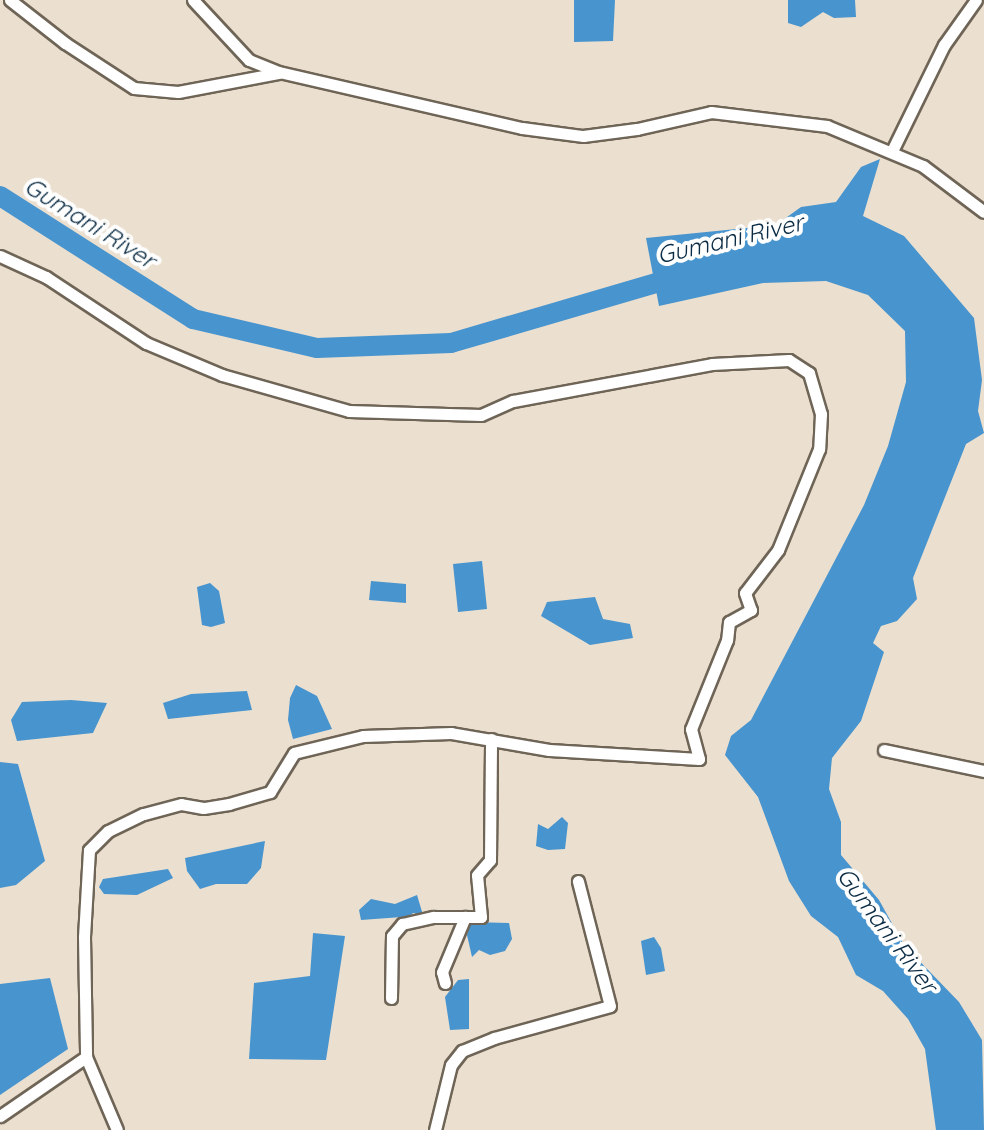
<!DOCTYPE html>
<style>
body{margin:0}
#map{position:relative;width:984px;height:1130px;overflow:hidden;background:#ebdfcf;font-family:Quicksand,sans-serif}
div>[style]{position:absolute}
.water>*{inset:0;background:#4794ce}
.river>*{height:20px;margin:-10px;padding:0 10px;transform-origin:10px;border-radius:10px;background:#4794ce}
.roads{filter:drop-shadow(2px 0 #6f6557) drop-shadow(-2px 0 #6f6557) drop-shadow(0 2px #6f6557) drop-shadow(0 -2px #6f6557)}
.minor>*{height:11px;margin:-5.5px;padding:0 5.5px;transform-origin:5.5px;border-radius:5.5px;background:#fff}
span{translate:-50% -50%;white-space:nowrap;text-align:center;line-height:1.15;-webkit-text-stroke:8px #fff;paint-order:stroke}
.water-label{font-size:24px;color:#0b2c44;font-style:italic}
</style>
<div id="map">
<div class="water">
<div style="clip-path:polygon(574px 0,615px 0,613px 41px,574px 42px)"></div>
<div style="clip-path:polygon(788px 0,855px 0,856px 17px,834px 18px,823px 12px,801px 27px,788px 23px)"></div>
<div style="clip-path:polygon(880px 159px,863px 216px,904px 236px,974px 318px,982px 380px,978px 411px,984px 433px,966px 444px,913px 578px,917px 599px,897px 621px,881px 626px,873px 643px,884px 652px,861px 721px,832px 758px,829px 789px,841px 822px,841px 855px,879px 900px,904px 945px,959px 1002px,982px 1040px,984px 1130px,936px 1130px,925px 1049px,908px 1019px,883px 991px,856px 975px,838px 937px,811px 916px,789px 881px,758px 797px,725px 755px,731px 736px,751px 720px,864px 505px,888px 446px,906px 382px,905px 331px,868px 295px,826px 281px,763px 283px,659px 306px,646px 238px,776px 225px,801px 207px,836px 202px,861px 167px)"></div>
<div style="clip-path:polygon(482px 561px,487px 609px,458px 612px,453px 564px)"></div>
<div style="clip-path:polygon(371px 581px,406px 584px,406px 603px,369px 600px)"></div>
<div style="clip-path:polygon(210px 583px,219px 591px,225px 623px,211px 627px,202px 625px,197px 587px)"></div>
<div style="clip-path:polygon(595px 597px,603px 619px,630px 624px,633px 638px,590px 645px,541px 616px,547px 602px)"></div>
<div style="clip-path:polygon(296px 685px,317px 696px,332px 729px,293px 739px,288px 720px,290px 698px)"></div>
<div style="clip-path:polygon(247px 691px,252px 710px,168px 719px,163px 703px,191px 694px)"></div>
<div style="clip-path:polygon(71px 700px,107px 703px,93px 733px,17px 741px,11px 720px,22px 702px)"></div>
<div style="clip-path:polygon(0 762px,18px 764px,45px 861px,16px 885px,0 888px)"></div>
<div style="clip-path:polygon(562px 817px,568px 823px,565px 849px,548px 850px,536px 846px,538px 824px,548px 829px)"></div>
<div style="clip-path:polygon(265px 841px,261px 868px,247px 884px,216px 884px,200px 889px,187px 871px,185px 858px)"></div>
<div style="clip-path:polygon(168px 869px,173px 878px,137px 895px,104px 894px,99px 887px,103px 879px)"></div>
<div style="clip-path:polygon(417px 895px,423px 915px,413px 913px,405px 920px,402px 917px,361px 920px,359px 910px,371px 899px,395px 904px)"></div>
<div style="clip-path:polygon(471px 922px,509px 923px,512px 939px,505px 951px,490px 955px,479px 950px,472px 957px,467px 935px)"></div>
<div style="clip-path:polygon(313px 933px,345px 936px,326px 1060px,249px 1059px,254px 983px,310px 976px)"></div>
<div style="clip-path:polygon(654px 937px,661px 948px,665px 971px,646px 975px,641px 941px)"></div>
<div style="clip-path:polygon(50px 978px,68px 1049px,0 1095px,0 984px)"></div>
<div style="clip-path:polygon(469px 979px,469px 1029px,450px 1030px,445px 997px,458px 980px)"></div>
</div>
<div class="river">
<div style="left:0;top:196px;width:229px;rotate:32.5deg"></div>
<div style="left:193px;top:319px;width:127px;rotate:13.2deg"></div>
<div style="left:317px;top:348px;width:134px;rotate:-2.1deg"></div>
<div style="left:451px;top:343px;width:239px;rotate:-16.3deg"></div>
</div>
<div class="roads">
<div class="minor">
<div style="left:10px;top:0;width:70px;rotate:38deg"></div>
<div style="left:65px;top:43px;width:82px;rotate:33.1deg"></div>
<div style="left:134px;top:88px;width:44px;rotate:5.2deg"></div>
<div style="left:178px;top:92px;width:103px;rotate:-10.7deg"></div>
<div style="left:193px;top:0;width:82px;rotate:47deg"></div>
<div style="left:249px;top:60px;width:32px;rotate:22deg"></div>
<div style="left:279px;top:72px;width:249px;rotate:13deg"></div>
<div style="left:522px;top:128px;width:62px;rotate:7.5deg"></div>
<div style="left:583px;top:136px;width:54px;rotate:-7.4deg"></div>
<div style="left:637px;top:129px;width:76px;rotate:-12.9deg"></div>
<div style="left:711px;top:112px;width:117px;rotate:6.9deg"></div>
<div style="left:827px;top:126px;width:104px;rotate:22.6deg"></div>
<div style="left:923px;top:166px;width:76px;rotate:37deg"></div>
<div style="left:892px;top:151px;width:118px;rotate:-63.9deg"></div>
<div style="left:944px;top:45px;width:55px;rotate:-54.6deg"></div>
<div style="left:0;top:256px;width:51px;rotate:24.5deg"></div>
<div style="left:46px;top:277px;width:120px;rotate:33.4deg"></div>
<div style="left:146px;top:343px;width:82px;rotate:22.8deg"></div>
<div style="left:222px;top:375px;width:132px;rotate:15.8deg"></div>
<div style="left:349px;top:411px;width:132px;rotate:1.7deg"></div>
<div style="left:481px;top:415px;width:35px;rotate:-24deg"></div>
<div style="left:513px;top:401px;width:202px;rotate:-10.5deg"></div>
<div style="left:712px;top:364px;width:77px;rotate:-3deg"></div>
<div style="left:789px;top:360px;width:24px;rotate:33deg"></div>
<div style="left:809px;top:373px;width:43px;rotate:73.7deg"></div>
<div style="left:821px;top:414px;width:35px;rotate:93deg"></div>
<div style="left:819px;top:449px;width:109px;rotate:112.1deg"></div>
<div style="left:778px;top:550px;width:54px;rotate:127.5deg"></div>
<div style="left:745px;top:593px;width:18px;rotate:71deg"></div>
<div style="left:751px;top:610px;width:25px;rotate:151deg"></div>
<div style="left:729px;top:622px;width:18px;rotate:96deg"></div>
<div style="left:727px;top:640px;width:96px;rotate:112deg"></div>
<div style="left:691px;top:729px;width:31px;rotate:75deg"></div>
<div style="left:699px;top:759px;width:150px;rotate:-176.6deg"></div>
<div style="left:549px;top:750px;width:99px;rotate:-170.2deg"></div>
<div style="left:451px;top:733px;width:88px;rotate:178deg"></div>
<div style="left:363px;top:736px;width:71px;rotate:166.2deg"></div>
<div style="left:294px;top:753px;width:46px;rotate:121.6deg"></div>
<div style="left:270px;top:792px;width:43px;rotate:163.7deg"></div>
<div style="left:229px;top:804px;width:26px;rotate:171deg"></div>
<div style="left:203px;top:808px;width:22px;rotate:-170deg"></div>
<div style="left:181px;top:804px;width:39px;rotate:165deg"></div>
<div style="left:143px;top:814px;width:39px;rotate:154deg"></div>
<div style="left:108px;top:831px;width:27px;rotate:135deg"></div>
<div style="left:89px;top:850px;width:87px;rotate:93.3deg"></div>
<div style="left:84px;top:937px;width:120px;rotate:89deg"></div>
<div style="left:86px;top:1057px;width:79px;rotate:67deg"></div>
<div style="left:884px;top:750px;width:102px;rotate:11.9deg"></div>
<div style="left:445px;top:983px;width:11px;rotate:-105deg"></div>
<div style="left:442px;top:972px;width:60px;rotate:-67.3deg"></div>
<div style="left:391px;top:998px;width:62px;rotate:-89.1deg"></div>
<div style="left:392px;top:936px;width:16px;rotate:-50deg"></div>
<div style="left:402px;top:924px;width:32px;rotate:-13deg"></div>
<div style="left:433px;top:917px;width:48px"></div>
<div style="left:481px;top:917px;width:42px;rotate:-95.4deg"></div>
<div style="left:477px;top:875px;width:20px;rotate:-49deg"></div>
<div style="left:490px;top:860px;width:121px;rotate:-89.5deg"></div>
<div style="left:0;top:1116px;width:104px;rotate:-34.5deg"></div>
<div style="left:435px;top:1130px;width:67px;rotate:-76.2deg"></div>
<div style="left:451px;top:1065px;width:18px;rotate:-52deg"></div>
<div style="left:462px;top:1051px;width:35px;rotate:-22deg"></div>
<div style="left:494px;top:1038px;width:120px;rotate:-15.4deg"></div>
<div style="left:610px;top:1006px;width:129px;rotate:-104.4deg"></div>
</div>
</div>
<div class="water-label">
<span style="left:90px;top:223px;rotate:32deg">Gumani River</span>
<span style="left:730px;top:239px;rotate:-13deg">Gumani River</span>
<span style="left:887px;top:930px;rotate:53deg">Gumani River</span>
</div>
</div>
